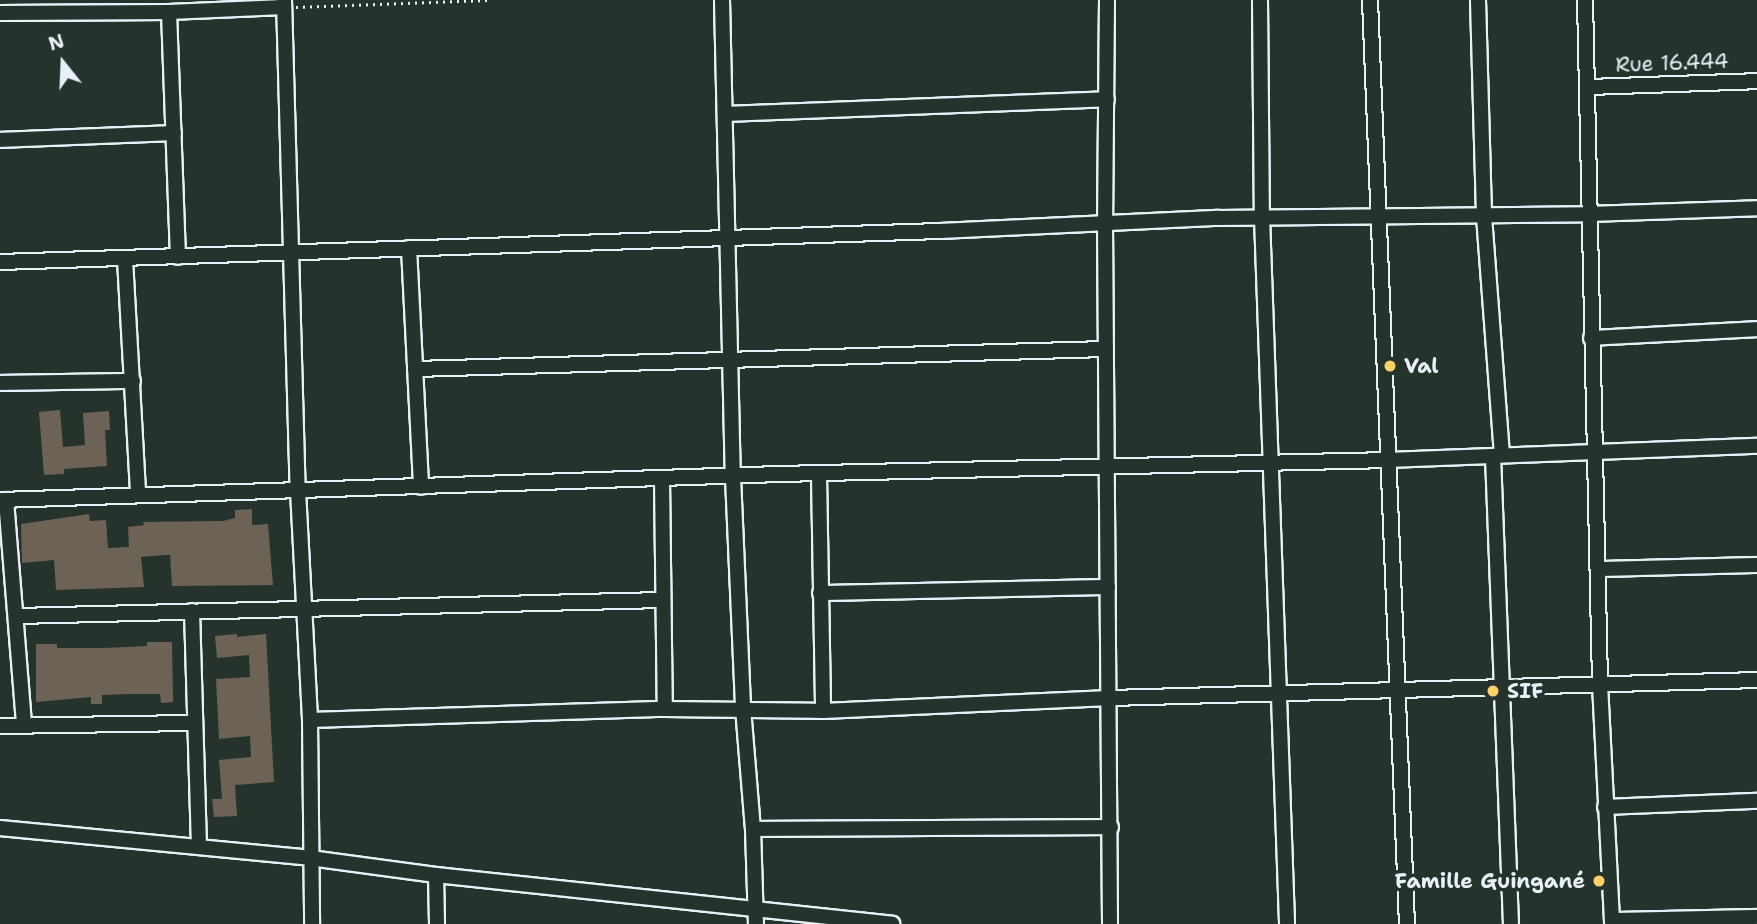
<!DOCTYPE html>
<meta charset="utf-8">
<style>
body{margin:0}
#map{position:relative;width:1757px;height:924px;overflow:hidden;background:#26332d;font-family:"Shantell Sans",sans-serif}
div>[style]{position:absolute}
.building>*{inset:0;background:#6d6256}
.path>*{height:2.5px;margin-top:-1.25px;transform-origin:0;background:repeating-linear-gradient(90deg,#e8f1f8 0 2px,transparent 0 7px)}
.roads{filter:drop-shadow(2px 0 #e8f1f8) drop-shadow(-2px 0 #e8f1f8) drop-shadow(0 2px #e8f1f8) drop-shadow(0 -2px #e8f1f8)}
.minor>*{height:14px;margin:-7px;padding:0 7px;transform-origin:7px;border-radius:7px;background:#26332d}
.dots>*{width:19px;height:19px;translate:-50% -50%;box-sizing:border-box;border:4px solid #26332d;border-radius:50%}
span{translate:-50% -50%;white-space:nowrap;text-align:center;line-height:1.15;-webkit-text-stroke:7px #26332d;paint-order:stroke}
.street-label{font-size:21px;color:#e8f1f8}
.poi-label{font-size:21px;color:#e8f1f8;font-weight:700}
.left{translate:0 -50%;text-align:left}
.right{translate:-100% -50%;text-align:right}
.north{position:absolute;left:28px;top:28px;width:70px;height:70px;-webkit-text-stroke:5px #26332d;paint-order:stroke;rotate:342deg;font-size:19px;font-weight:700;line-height:28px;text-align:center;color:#e8f1f8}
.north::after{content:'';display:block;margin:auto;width:24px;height:32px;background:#e8f1f8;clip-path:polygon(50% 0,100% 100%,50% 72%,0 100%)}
</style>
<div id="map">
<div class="building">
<div style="clip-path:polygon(60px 410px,63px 447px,85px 445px,83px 413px,109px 411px,110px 430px,105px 430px,107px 466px,64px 469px,64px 474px,44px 475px,39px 412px)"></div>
<div style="clip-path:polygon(252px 509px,252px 525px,268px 524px,273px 585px,172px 586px,170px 555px,165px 555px,141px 557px,144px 587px,56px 590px,54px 560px,22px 563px,21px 524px,89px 514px,90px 521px,106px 520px,108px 548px,129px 547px,128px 527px,144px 525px,143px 522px,223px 521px,235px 518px,235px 510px)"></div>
<div style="clip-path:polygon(237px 634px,237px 637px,266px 634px,274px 782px,235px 785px,237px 816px,214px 817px,212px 799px,222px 799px,219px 760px,251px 757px,250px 736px,219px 739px,216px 679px,250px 677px,249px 655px,217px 658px,215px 636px)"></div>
<div style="clip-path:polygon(147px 642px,172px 642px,173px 702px,161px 703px,160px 694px,130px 694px,102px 695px,102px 704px,91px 704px,91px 697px,36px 702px,36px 644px,57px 644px,57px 648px,104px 648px,147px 646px)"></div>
</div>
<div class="path">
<div style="left:296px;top:7px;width:192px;rotate:-2.1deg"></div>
</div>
<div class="roads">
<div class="minor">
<div style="left:284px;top:0;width:490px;rotate:88.4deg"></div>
<div style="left:298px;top:490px;width:230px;rotate:87deg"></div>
<div style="left:310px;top:720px;width:204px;rotate:89.4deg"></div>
<div style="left:722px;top:0;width:477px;rotate:88.7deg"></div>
<div style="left:733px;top:477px;width:231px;rotate:87.5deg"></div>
<div style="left:743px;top:708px;width:121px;rotate:85.3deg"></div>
<div style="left:753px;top:829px;width:95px;rotate:88.2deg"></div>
<div style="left:1107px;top:0;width:224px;rotate:90.5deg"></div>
<div style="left:1105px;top:224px;width:700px;rotate:89.59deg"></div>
<div style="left:1260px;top:0;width:217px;rotate:89.5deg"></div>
<div style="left:1262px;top:217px;width:707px;rotate:87.97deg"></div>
<div style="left:1370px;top:0;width:925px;rotate:87.71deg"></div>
<div style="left:1478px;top:0;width:216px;rotate:88.4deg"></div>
<div style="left:1484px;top:216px;width:240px;rotate:85.7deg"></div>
<div style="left:1585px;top:0;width:684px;rotate:88.74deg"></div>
<div style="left:1600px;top:684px;width:240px;rotate:87.1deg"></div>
<div style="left:169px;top:12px;width:245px;rotate:87.9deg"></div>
<div style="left:0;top:13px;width:169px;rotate:-0.3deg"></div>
<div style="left:169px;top:12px;width:115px;rotate:-2.5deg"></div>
<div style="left:1589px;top:87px;width:168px;rotate:-2deg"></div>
<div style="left:725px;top:114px;width:382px;rotate:-2.2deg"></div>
<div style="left:0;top:140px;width:174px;rotate:-2.3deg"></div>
<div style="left:409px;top:248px;width:239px;rotate:87.1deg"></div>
<div style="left:125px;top:259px;width:236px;rotate:86.8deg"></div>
<div style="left:0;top:262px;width:941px;rotate:-1.89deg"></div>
<div style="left:940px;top:231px;width:279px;rotate:-2.7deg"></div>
<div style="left:1219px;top:218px;width:370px;rotate:-0.6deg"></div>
<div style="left:1589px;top:214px;width:168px;rotate:-2deg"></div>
<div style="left:1591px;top:338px;width:166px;rotate:-3.1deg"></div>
<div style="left:415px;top:369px;width:691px;rotate:-1.66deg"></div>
<div style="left:0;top:383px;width:133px;rotate:-0.9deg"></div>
<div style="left:1493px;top:456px;width:468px;rotate:87.8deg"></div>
<div style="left:819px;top:475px;width:236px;rotate:89deg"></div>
<div style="left:662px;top:479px;width:230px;rotate:89.3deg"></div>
<div style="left:0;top:500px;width:778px;rotate:-1.91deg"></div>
<div style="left:778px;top:474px;width:610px;rotate:-1.31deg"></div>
<div style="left:1388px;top:460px;width:369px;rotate:-2.2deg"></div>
<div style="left:6px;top:500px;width:226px;rotate:85.4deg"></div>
<div style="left:1599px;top:569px;width:158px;rotate:-1.5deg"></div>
<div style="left:820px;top:593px;width:288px;rotate:-1.2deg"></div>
<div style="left:192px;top:611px;width:236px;rotate:88.3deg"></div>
<div style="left:17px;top:616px;width:646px;rotate:-1.42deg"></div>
<div style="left:310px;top:720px;width:355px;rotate:-1.8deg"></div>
<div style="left:665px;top:709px;width:158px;rotate:0.7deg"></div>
<div style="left:823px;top:711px;width:287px;rotate:-2.6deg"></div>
<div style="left:1110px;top:698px;width:647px;rotate:-1.59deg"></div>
<div style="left:0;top:726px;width:194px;rotate:-0.9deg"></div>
<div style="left:1605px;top:807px;width:152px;rotate:-2.3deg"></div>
<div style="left:0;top:828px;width:311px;rotate:5.5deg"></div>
<div style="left:310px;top:858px;width:127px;rotate:7.7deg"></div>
<div style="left:436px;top:875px;width:459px;rotate:6.1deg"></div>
<div style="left:753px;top:829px;width:358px;rotate:-0.3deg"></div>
<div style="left:436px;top:875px;width:49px;rotate:88.8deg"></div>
<div style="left:1612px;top:920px;width:145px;rotate:-1.2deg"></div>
</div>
</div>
<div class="dots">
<div style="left:1390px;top:366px;background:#ffd166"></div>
<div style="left:1493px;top:691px;background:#ffd166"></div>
<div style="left:1599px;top:881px;background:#ffd166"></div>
</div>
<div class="street-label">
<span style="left:1672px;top:63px;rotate:-2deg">Rue 16.444</span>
</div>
<div class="poi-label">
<span class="left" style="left:1404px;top:366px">Val</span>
<span class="left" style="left:1507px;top:691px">SIF</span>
<span class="right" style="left:1585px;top:881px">Famille Guingané</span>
</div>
<div class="north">N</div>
</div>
